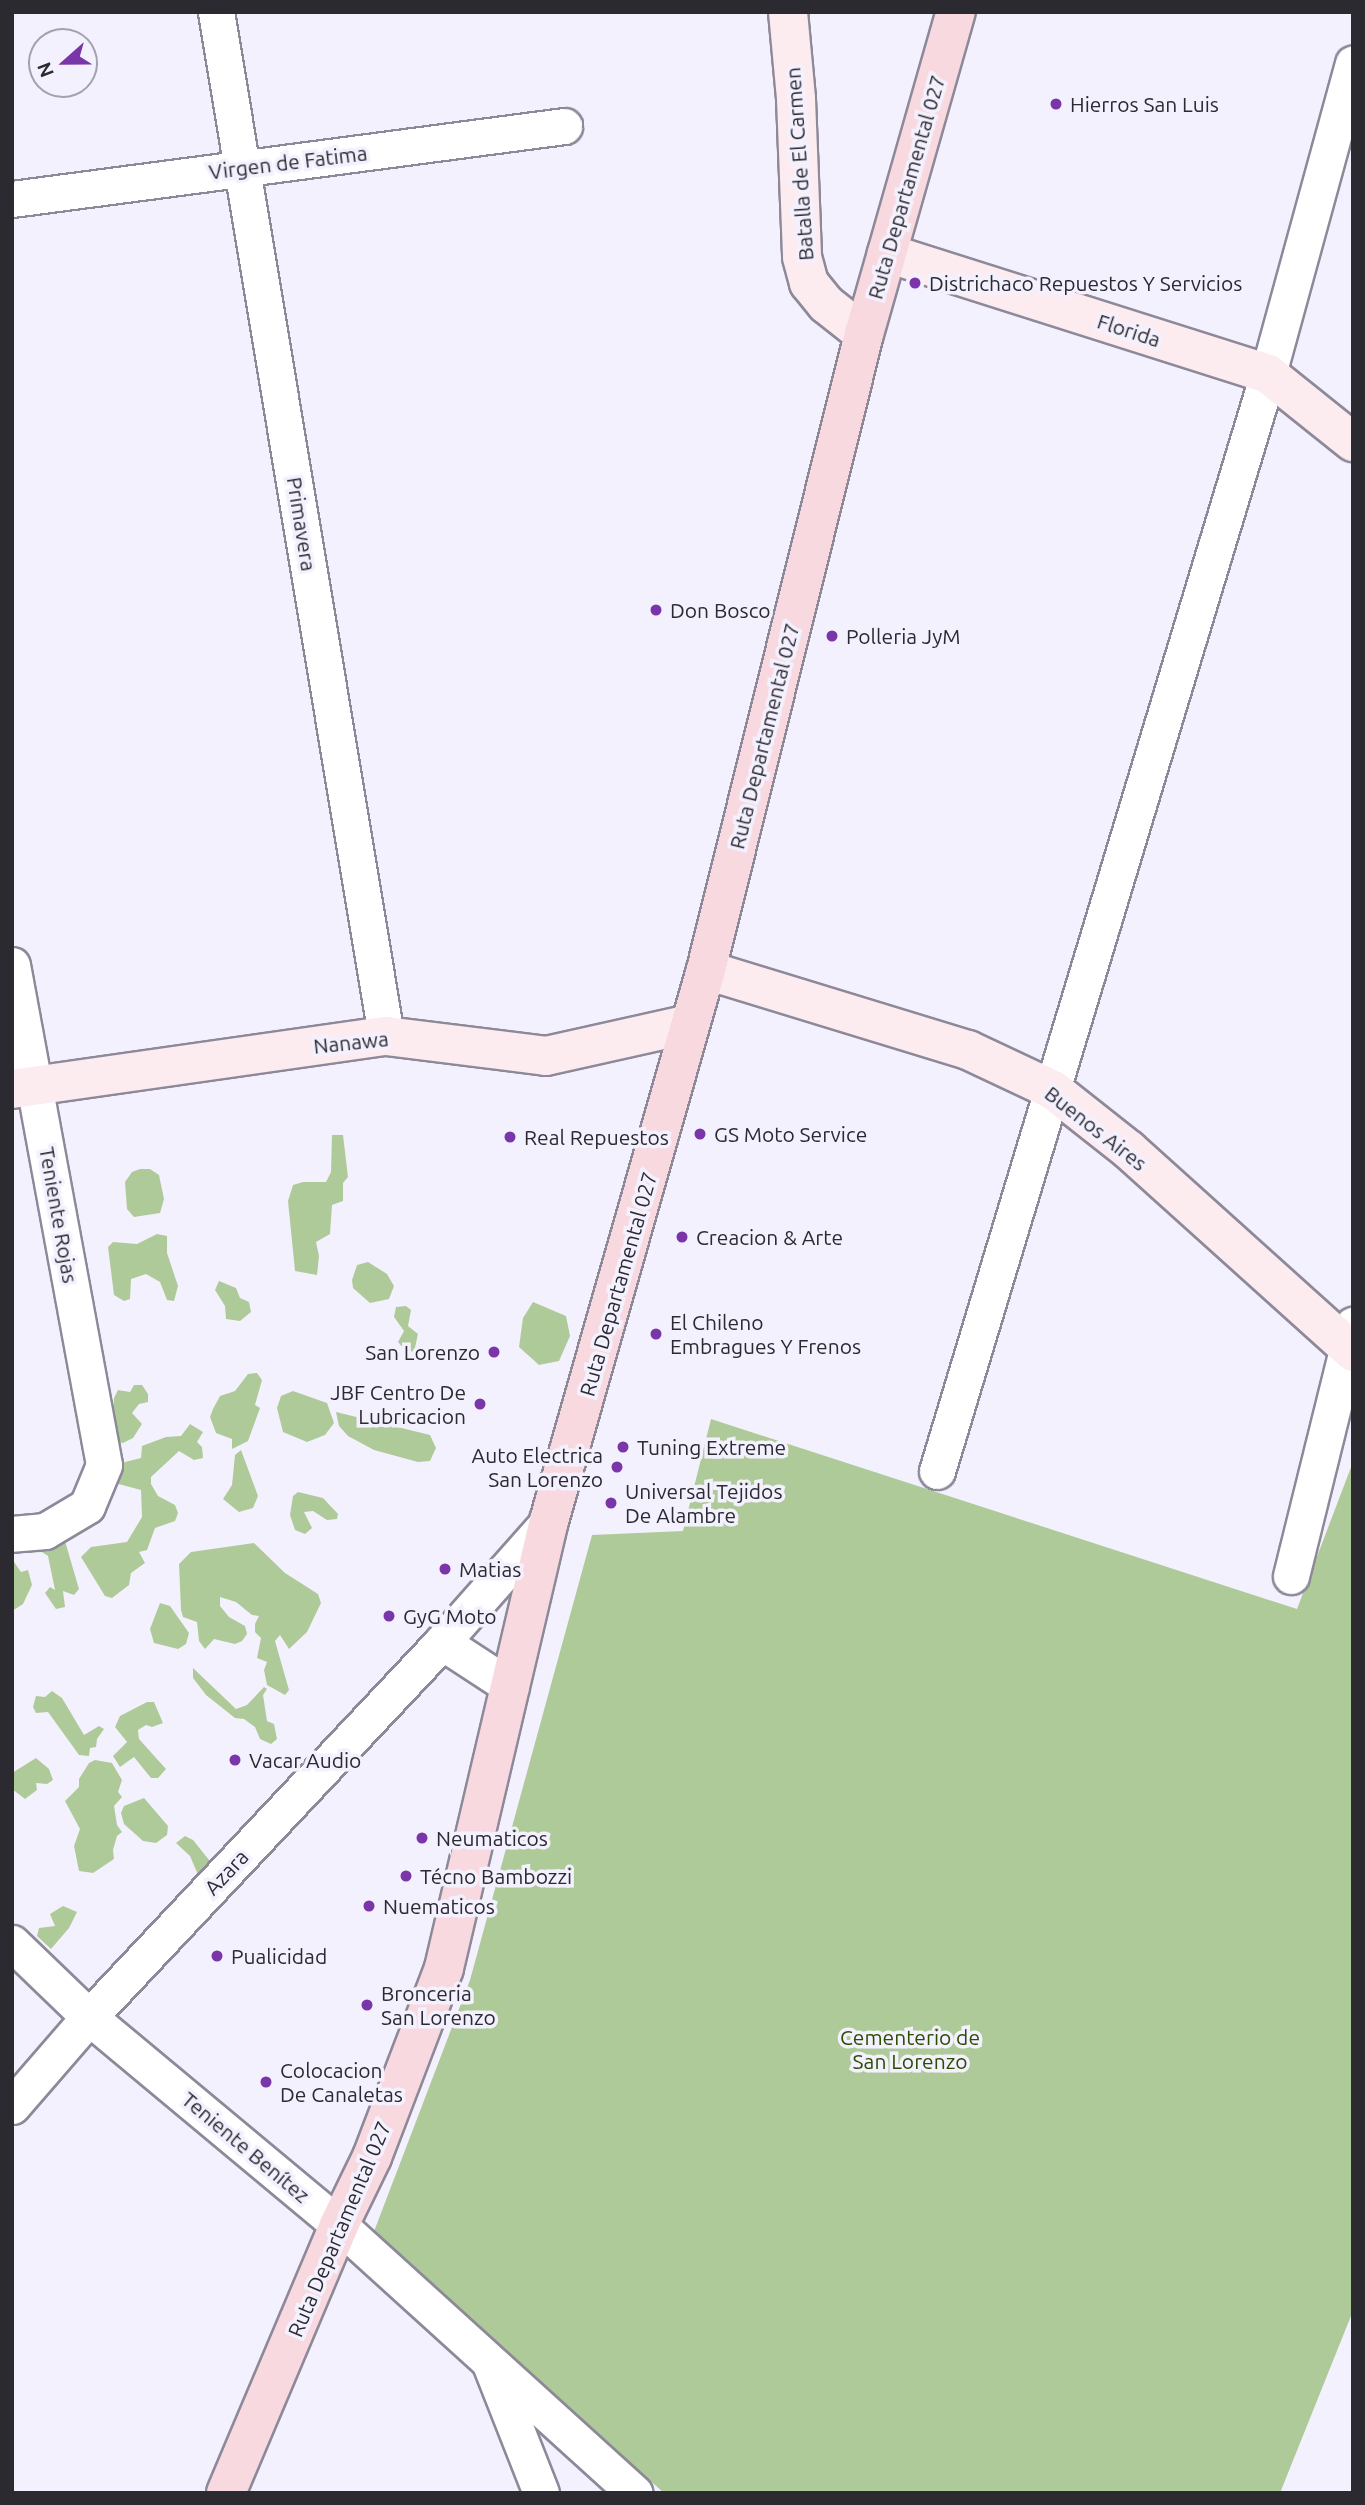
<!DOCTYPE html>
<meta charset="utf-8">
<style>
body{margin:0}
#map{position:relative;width:1365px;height:2505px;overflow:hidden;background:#f4f1ff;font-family:Ubuntu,sans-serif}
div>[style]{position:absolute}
.green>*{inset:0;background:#afca99}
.roads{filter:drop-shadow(2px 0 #8d8999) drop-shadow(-2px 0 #8d8999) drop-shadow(0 2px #8d8999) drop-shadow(0 -2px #8d8999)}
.street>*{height:35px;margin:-17.5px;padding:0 17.5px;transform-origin:17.5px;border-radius:17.5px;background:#fff}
.secondary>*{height:38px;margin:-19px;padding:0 19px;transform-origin:19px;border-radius:19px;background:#fcecf0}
.primary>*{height:38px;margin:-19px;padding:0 19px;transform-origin:19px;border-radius:19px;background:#f9d9e0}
.dots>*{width:19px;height:19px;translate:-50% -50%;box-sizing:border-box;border:4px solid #f4f1ff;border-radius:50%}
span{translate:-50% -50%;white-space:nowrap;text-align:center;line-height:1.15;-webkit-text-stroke:7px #f4f1ff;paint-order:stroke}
.poi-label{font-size:21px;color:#2c2a31}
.left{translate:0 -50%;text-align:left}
.right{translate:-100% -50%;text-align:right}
.street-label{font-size:21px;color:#2c2a31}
.park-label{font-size:21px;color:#2c4c00}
.frame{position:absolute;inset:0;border:14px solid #2c2a31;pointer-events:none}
.north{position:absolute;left:28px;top:28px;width:70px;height:70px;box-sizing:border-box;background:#f4f1ff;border:2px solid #a4a1ad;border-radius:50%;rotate:249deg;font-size:19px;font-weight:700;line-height:28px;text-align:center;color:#2c2a31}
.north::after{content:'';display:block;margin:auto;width:24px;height:32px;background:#7a35a9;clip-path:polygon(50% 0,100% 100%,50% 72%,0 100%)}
</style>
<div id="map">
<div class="green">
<div style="clip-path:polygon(332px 1135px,343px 1135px,348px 1177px,343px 1183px,343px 1201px,332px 1205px,330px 1234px,316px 1242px,319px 1256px,317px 1275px,295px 1271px,288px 1201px,293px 1185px,303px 1182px,326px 1182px,331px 1172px)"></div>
<div style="clip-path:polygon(140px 1169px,150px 1169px,159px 1175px,164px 1199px,160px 1213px,134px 1217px,127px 1209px,125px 1182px,132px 1172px)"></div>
<div style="clip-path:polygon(157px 1234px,167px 1236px,167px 1253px,178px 1286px,174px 1301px,167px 1300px,160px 1282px,146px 1274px,131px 1279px,130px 1299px,124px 1301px,114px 1295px,108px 1247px,113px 1242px,137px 1244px)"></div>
<div style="clip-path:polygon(368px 1262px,387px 1274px,394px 1286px,389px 1299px,370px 1303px,353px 1288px,352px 1280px,357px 1265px)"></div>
<div style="clip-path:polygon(219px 1281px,236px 1288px,240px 1298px,249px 1302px,251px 1312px,240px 1321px,226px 1319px,225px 1306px,215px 1290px)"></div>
<div style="clip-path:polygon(533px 1302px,566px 1316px,570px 1336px,559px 1361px,539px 1365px,519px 1347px,523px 1318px)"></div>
<div style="clip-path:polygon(406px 1306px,411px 1310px,408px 1326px,418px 1334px,414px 1352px,405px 1350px,398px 1342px,404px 1331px,394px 1317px,396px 1307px)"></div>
<div style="clip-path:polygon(257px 1373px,262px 1380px,255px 1405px,260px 1408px,248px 1441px,232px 1449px,232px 1439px,216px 1433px,210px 1417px,213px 1409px,220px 1396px,235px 1391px,248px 1374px)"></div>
<div style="clip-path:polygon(134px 1385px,142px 1385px,148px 1394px,148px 1402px,139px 1404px,132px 1413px,142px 1424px,133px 1438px,123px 1443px,112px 1441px,114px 1398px,118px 1390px,130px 1392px)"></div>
<div style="clip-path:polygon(293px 1391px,327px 1403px,334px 1423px,325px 1435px,307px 1442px,283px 1432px,277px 1408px,281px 1396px)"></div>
<div style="clip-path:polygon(336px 1412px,430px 1435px,436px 1448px,430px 1461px,418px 1462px,374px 1450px,348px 1436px,339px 1426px)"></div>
<div style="clip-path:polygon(711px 1419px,1297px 1609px,1353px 1462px,1353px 2311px,1280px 2493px,664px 2493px,373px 2234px,470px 1980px,592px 1535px,683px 1531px)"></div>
<div style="clip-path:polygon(190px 1424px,203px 1432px,197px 1442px,202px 1447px,203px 1458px,194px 1460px,179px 1451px,151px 1477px,151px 1484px,158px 1496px,175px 1505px,178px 1513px,175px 1521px,155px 1528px,147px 1550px,139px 1552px,145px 1563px,131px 1573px,129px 1585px,112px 1598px,105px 1596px,81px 1557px,91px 1547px,127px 1542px,142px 1517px,141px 1490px,111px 1482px,113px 1465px,141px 1458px,142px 1446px,166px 1437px,181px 1436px)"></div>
<div style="clip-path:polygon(241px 1450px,258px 1496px,253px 1508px,239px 1512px,223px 1499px,232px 1485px,235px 1455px)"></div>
<div style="clip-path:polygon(298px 1492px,323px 1498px,338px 1514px,337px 1519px,327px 1520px,313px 1511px,304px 1512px,312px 1528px,305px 1534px,295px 1530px,290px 1515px,293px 1496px)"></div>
<div style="clip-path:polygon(65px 1541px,79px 1589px,74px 1595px,63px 1591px,65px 1607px,56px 1609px,45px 1593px,50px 1587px,55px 1590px,48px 1556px,42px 1552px,25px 1553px,23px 1546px)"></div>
<div style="clip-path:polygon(254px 1543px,285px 1573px,318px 1594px,321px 1603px,307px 1632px,289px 1649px,280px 1635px,275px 1641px,289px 1690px,285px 1695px,267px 1685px,264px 1670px,267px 1662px,257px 1658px,261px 1638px,255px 1632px,255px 1624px,259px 1616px,252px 1615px,236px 1602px,220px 1597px,220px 1606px,229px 1617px,245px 1626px,247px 1634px,242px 1641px,235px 1644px,214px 1639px,205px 1649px,199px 1641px,197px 1622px,183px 1617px,181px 1610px,179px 1564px,191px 1552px)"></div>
<div style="clip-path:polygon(12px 1559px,21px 1572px,28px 1570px,32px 1585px,23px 1604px,12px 1611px)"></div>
<div style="clip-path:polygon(160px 1603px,170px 1606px,189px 1633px,186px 1644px,178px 1649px,154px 1643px,150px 1629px)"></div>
<div style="clip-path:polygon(193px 1668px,236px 1709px,247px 1705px,264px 1687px,267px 1689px,263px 1695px,267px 1721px,274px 1724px,277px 1739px,271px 1744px,260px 1739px,255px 1727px,244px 1719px,235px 1718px,206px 1695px,193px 1678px)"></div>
<div style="clip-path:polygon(52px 1691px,62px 1698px,84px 1735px,99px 1726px,104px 1729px,97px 1739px,96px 1747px,90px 1748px,89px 1756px,79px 1755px,48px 1712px,36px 1713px,33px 1707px,36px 1696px,45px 1697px)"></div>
<div style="clip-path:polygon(147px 1702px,154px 1702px,163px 1723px,152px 1727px,146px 1725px,138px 1730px,139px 1739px,166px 1769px,158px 1778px,151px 1778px,134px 1757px,120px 1767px,113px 1756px,127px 1742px,115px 1727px,120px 1716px)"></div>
<div style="clip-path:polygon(36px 1758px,49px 1769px,53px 1780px,47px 1784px,36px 1783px,37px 1790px,25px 1799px,12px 1789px,12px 1773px)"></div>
<div style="clip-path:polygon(95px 1760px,112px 1763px,122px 1780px,118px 1792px,122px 1797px,114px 1806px,117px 1825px,122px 1832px,117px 1836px,113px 1850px,114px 1859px,93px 1873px,79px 1871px,74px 1846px,80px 1829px,65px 1801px,79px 1787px,79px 1779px,89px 1763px)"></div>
<div style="clip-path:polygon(144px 1798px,168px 1826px,167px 1835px,156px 1843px,143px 1841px,124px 1824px,121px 1813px,124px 1806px)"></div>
<div style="clip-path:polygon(185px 1836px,193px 1840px,213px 1865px,199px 1877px,190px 1856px,176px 1843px)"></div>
<div style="clip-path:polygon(63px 1906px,77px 1912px,69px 1928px,51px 1949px,37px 1936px,39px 1928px,55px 1926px,50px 1914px)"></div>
</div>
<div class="roads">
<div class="street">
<div style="left:216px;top:12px;width:1038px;rotate:80.57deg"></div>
<div style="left:12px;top:199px;width:557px;rotate:-7.53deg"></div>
<div style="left:12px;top:965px;width:508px;rotate:79.57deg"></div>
<div style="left:104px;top:1465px;width:44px;rotate:112.5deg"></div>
<div style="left:87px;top:1506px;width:49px;rotate:149.2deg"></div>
<div style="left:45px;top:1531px;width:33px;rotate:175deg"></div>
<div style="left:937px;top:1471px;width:1146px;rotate:-73.21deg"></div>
<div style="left:1268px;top:374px;width:322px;rotate:-74.7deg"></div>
<div style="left:1291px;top:1576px;width:259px;rotate:-76.1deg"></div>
<div style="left:442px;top:1642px;width:82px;rotate:33.1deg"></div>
<div style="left:12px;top:1943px;width:107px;rotate:43.9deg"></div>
<div style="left:89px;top:2017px;width:325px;rotate:39.8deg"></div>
<div style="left:339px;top:2225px;width:399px;rotate:42.2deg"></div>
<div style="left:12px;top:2106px;width:118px;rotate:-49.1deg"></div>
<div style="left:89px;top:2017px;width:515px;rotate:-46.73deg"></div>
<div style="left:442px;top:1642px;width:162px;rotate:-48.5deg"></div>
<div style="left:491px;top:2366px;width:136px;rotate:68.5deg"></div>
</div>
<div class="secondary">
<div style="left:788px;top:12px;width:87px;rotate:84.7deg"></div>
<div style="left:796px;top:99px;width:158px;rotate:87.8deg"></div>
<div style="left:802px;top:257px;width:27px;rotate:75deg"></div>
<div style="left:809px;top:283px;width:27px;rotate:51deg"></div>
<div style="left:826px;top:304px;width:48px;rotate:38.3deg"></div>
<div style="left:887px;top:253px;width:400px;rotate:17.6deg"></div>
<div style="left:1268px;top:374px;width:109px;rotate:38.7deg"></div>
<div style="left:706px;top:970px;width:274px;rotate:17deg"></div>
<div style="left:968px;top:1050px;width:94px;rotate:25.2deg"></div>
<div style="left:1053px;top:1090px;width:97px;rotate:38.3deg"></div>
<div style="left:1129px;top:1150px;width:302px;rotate:42deg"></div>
<div style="left:12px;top:1089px;width:378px;rotate:-8.1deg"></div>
<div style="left:386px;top:1036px;width:161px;rotate:7.1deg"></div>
<div style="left:546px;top:1056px;width:147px;rotate:-12.6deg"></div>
</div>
<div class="primary">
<div style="left:226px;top:2493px;width:291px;rotate:-67.1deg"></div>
<div style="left:339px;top:2225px;width:76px;rotate:-64.1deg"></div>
<div style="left:372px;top:2157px;width:202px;rotate:-69.1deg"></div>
<div style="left:444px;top:1968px;width:459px;rotate:-76.8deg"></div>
<div style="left:549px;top:1521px;width:573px;rotate:-74.1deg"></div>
<div style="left:706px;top:970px;width:655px;rotate:-76.05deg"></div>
<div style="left:864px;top:334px;width:335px;rotate:-74.1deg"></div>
</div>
</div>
<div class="dots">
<div style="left:1056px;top:104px;background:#7a35a9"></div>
<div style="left:915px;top:283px;background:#7a35a9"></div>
<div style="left:656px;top:610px;background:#7a35a9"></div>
<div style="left:832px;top:636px;background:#7a35a9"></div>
<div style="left:700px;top:1134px;background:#7a35a9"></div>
<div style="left:510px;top:1137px;background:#7a35a9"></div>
<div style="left:682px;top:1237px;background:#7a35a9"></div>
<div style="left:656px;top:1334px;background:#7a35a9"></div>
<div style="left:494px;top:1352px;background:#7a35a9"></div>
<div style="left:480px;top:1404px;background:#7a35a9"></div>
<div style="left:623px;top:1447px;background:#7a35a9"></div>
<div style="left:617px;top:1467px;background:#7a35a9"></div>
<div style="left:611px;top:1503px;background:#7a35a9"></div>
<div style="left:445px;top:1569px;background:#7a35a9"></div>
<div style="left:389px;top:1616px;background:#7a35a9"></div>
<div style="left:235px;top:1760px;background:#7a35a9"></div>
<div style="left:422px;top:1838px;background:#7a35a9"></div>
<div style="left:406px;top:1876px;background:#7a35a9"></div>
<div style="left:369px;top:1906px;background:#7a35a9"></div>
<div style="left:217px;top:1956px;background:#7a35a9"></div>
<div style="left:367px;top:2005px;background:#7a35a9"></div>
<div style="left:266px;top:2082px;background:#7a35a9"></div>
</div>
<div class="poi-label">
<span class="left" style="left:1070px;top:104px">Hierros San Luis</span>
<span class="left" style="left:929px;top:283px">Districhaco Repuestos Y Servicios</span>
<span class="left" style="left:670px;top:610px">Don Bosco</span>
<span class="left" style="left:846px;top:636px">Polleria JyM</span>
<span class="left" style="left:714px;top:1134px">GS Moto Service</span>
<span class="left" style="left:524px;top:1137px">Real Repuestos</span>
<span class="left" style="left:696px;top:1237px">Creacion &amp; Arte</span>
<span class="left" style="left:670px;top:1334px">El Chileno<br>Embragues Y Frenos</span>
<span class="right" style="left:480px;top:1352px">San Lorenzo</span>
<span class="right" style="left:466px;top:1404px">JBF Centro De<br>Lubricacion</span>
<span class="left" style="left:637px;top:1447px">Tuning Extreme</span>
<span class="right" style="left:603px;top:1467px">Auto Electrica<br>San Lorenzo</span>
<span class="left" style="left:625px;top:1503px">Universal Tejidos<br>De Alambre</span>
<span class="left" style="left:459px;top:1569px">Matias</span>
<span class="left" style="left:403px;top:1616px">GyG Moto</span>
<span class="left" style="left:249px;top:1760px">Vacar Audio</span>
<span class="left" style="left:436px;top:1838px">Neumaticos</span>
<span class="left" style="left:420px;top:1876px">Técno Bambozzi</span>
<span class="left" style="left:383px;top:1906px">Nuematicos</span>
<span class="left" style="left:231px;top:1956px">Pualicidad</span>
<span class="left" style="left:381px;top:2005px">Bronceria<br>San Lorenzo</span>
<span class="left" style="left:280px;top:2082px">Colocacion<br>De Canaletas</span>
</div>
<div class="street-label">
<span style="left:288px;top:162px;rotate:-7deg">Virgen de Fatima</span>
<span style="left:799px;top:164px;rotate:-94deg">Batalla de El Carmen</span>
<span style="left:906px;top:187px;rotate:-74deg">Ruta Departamental 027</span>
<span style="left:1129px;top:330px;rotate:18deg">Florida</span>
<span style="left:302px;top:524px;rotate:81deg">Primavera</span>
<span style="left:764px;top:736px;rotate:-76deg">Ruta Departamental 027</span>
<span style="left:351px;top:1042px;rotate:-6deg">Nanawa</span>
<span style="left:1096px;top:1128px;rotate:38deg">Buenos Aires</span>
<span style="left:59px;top:1215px;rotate:80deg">Teniente Rojas</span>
<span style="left:618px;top:1284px;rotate:-74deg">Ruta Departamental 027</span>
<span style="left:226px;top:1872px;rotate:-47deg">Azara</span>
<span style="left:246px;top:2147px;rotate:40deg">Teniente Benítez</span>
<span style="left:339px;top:2229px;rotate:-67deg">Ruta Departamental 027</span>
</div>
<div class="park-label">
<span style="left:910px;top:2049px">Cementerio de<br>San Lorenzo</span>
</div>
<div class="frame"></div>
<div class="north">N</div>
</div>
